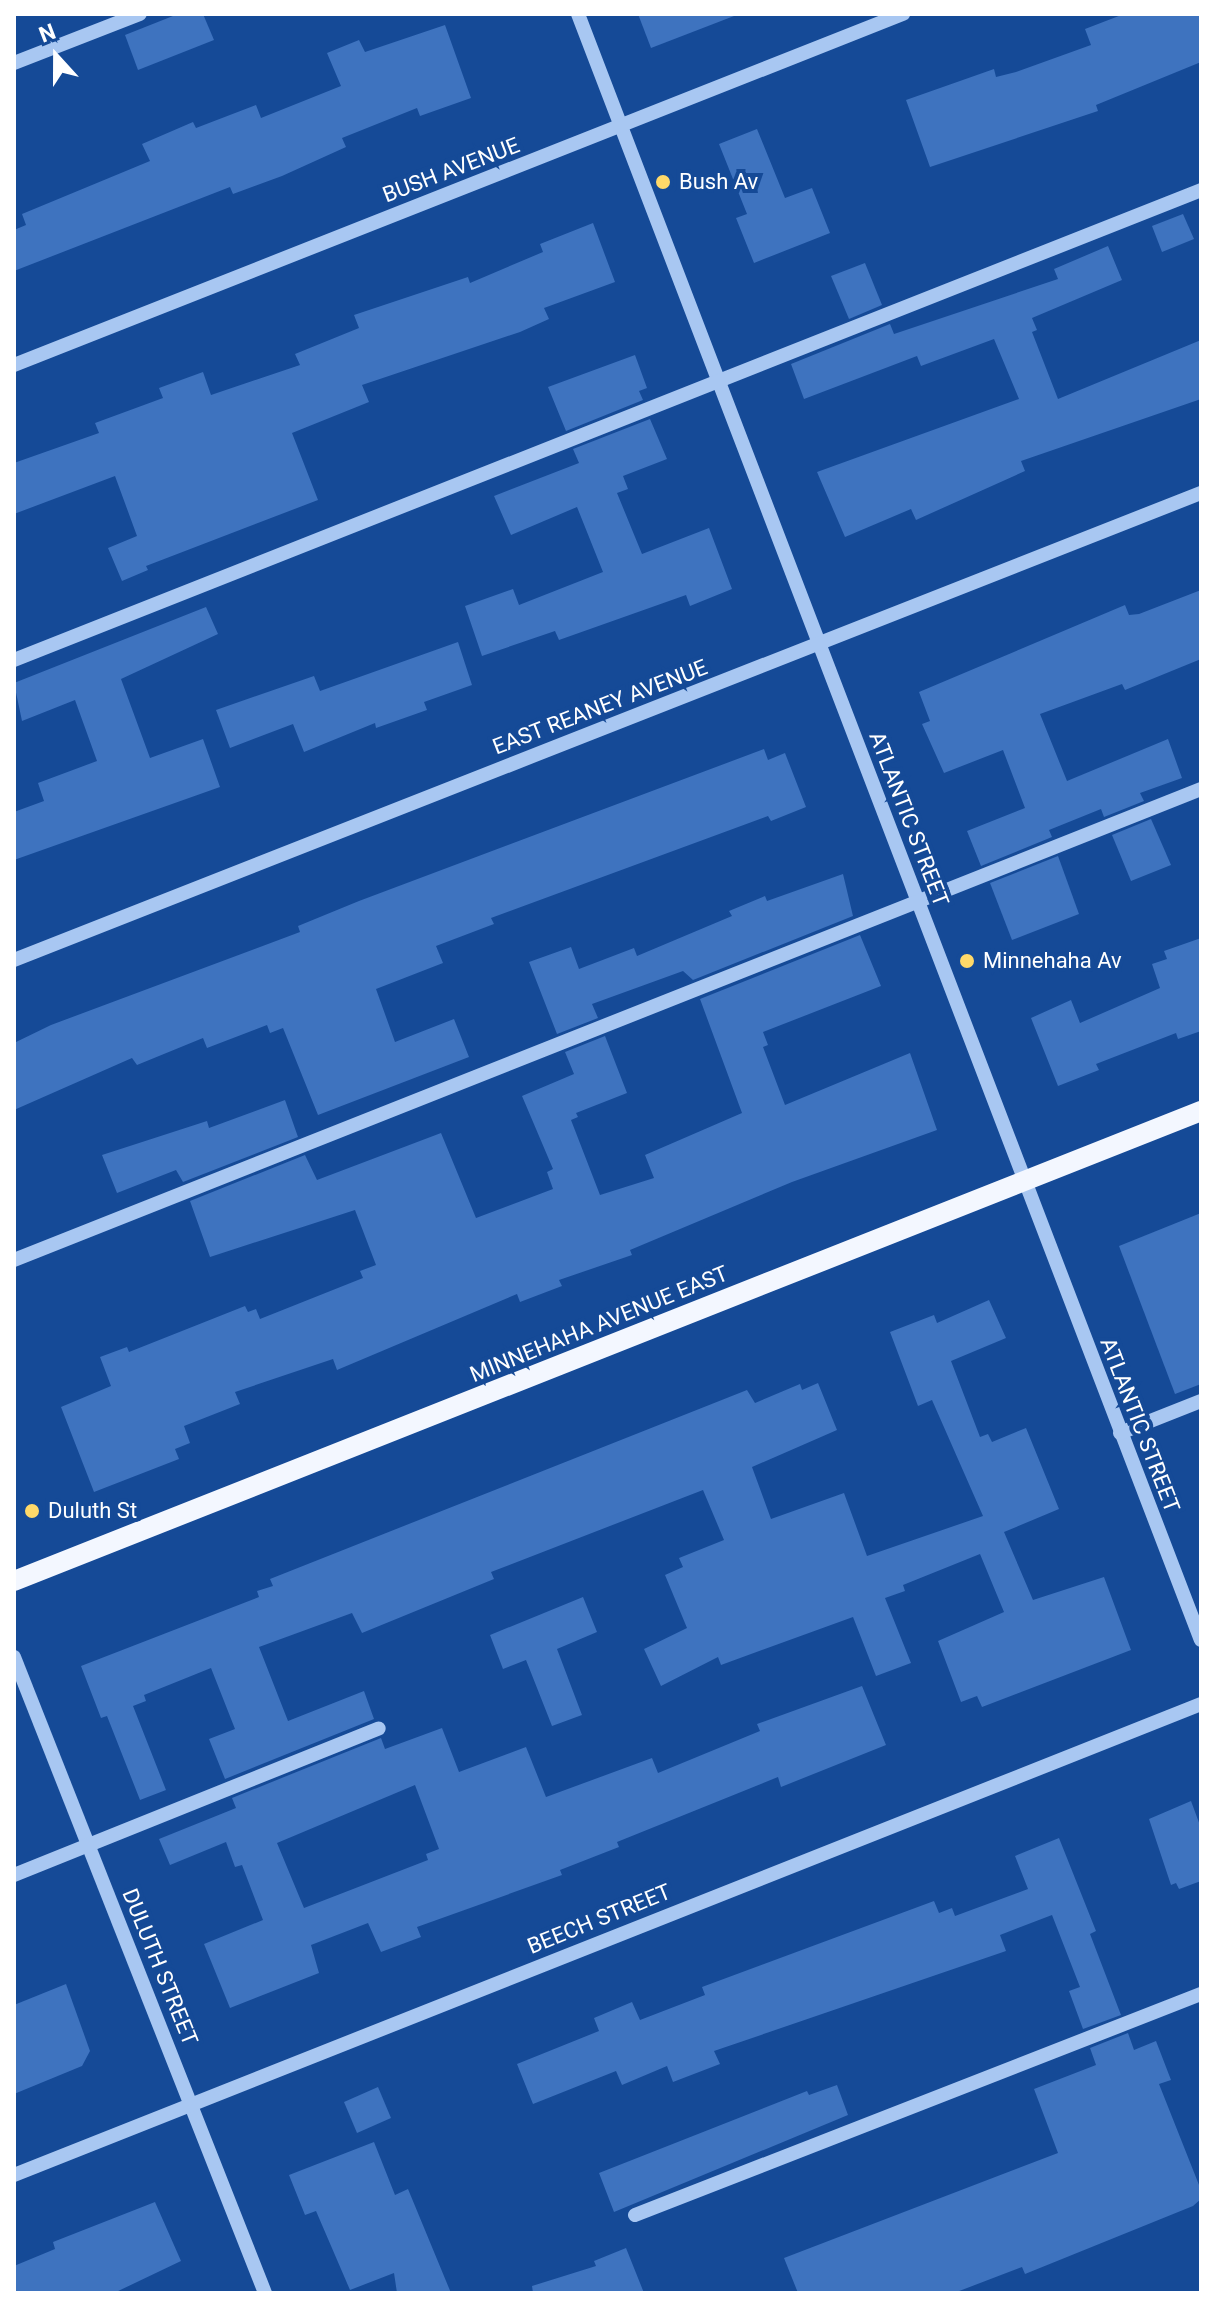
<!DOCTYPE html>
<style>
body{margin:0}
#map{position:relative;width:1215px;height:2307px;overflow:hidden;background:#154a97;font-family:Roboto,sans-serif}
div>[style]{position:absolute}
.building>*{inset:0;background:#3e73bf}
.minor>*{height:14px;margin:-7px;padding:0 7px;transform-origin:7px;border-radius:7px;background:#a8c7f2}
.major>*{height:20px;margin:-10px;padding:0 10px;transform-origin:10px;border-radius:10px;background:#f3f7ff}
.dots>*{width:22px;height:22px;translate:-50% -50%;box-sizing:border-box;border:4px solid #154a97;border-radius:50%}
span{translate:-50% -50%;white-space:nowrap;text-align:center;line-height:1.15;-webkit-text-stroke:8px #154a97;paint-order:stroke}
.street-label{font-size:22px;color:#fff}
.poi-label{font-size:22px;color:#fff}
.left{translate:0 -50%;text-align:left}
.frame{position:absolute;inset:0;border:16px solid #fff;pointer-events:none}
.north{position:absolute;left:16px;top:16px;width:80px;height:80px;-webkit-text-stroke:6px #154a97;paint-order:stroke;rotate:339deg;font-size:22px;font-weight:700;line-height:32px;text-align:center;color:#fff}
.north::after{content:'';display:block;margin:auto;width:28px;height:36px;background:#fff;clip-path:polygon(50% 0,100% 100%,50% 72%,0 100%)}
</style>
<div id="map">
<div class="building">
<div style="clip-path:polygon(178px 14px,203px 14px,214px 40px,138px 70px,125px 35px)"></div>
<div style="clip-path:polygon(638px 14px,733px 14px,734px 16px,651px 48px)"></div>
<div style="clip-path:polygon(1124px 14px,1201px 14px,1201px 62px,1096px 105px,1098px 111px,930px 167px,906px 100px,994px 69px,996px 77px,1016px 72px,1091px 45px,1085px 29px)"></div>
<div style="clip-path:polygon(445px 25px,471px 98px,420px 116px,417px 108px,342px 138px,346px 147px,282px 176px,233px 194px,230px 187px,14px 271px,14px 230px,26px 225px,22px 214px,150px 161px,142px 144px,193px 122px,196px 128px,256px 105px,261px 118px,341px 86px,327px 53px,359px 40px,365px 52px)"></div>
<div style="clip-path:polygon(757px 129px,785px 198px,812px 188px,830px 233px,754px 263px,736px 218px,747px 214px,719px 144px)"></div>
<div style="clip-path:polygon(1183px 214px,1194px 239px,1162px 252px,1152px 226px)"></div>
<div style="clip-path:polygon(593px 223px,615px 282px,544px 308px,549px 319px,520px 332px,362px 385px,369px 402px,292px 433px,318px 500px,146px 566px,148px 570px,122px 581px,108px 548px,137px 536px,115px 476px,14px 514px,14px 463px,99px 433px,95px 423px,163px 398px,159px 388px,203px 372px,211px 395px,300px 365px,295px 354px,359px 328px,354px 315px,468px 277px,470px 283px,543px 252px,540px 244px)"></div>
<div style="clip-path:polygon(1108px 246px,1122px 280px,1032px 318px,1037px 330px,1032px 332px,1058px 399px,1201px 340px,1201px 399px,1021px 461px,1025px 471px,916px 520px,911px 509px,845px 537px,817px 472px,1019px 399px,994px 339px,921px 366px,917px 356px,804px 399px,791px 364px,890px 324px,894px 334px,1058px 279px,1054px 269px)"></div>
<div style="clip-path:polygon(865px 263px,882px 305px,849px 319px,831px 276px)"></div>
<div style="clip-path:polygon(635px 355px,647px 388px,639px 391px,643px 400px,566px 431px,548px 387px)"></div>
<div style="clip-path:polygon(650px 419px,667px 459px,623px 476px,628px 489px,617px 493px,642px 554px,709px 528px,732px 589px,690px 606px,686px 595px,559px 640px,555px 631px,482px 656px,465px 606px,513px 589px,519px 605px,603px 572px,577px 507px,511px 535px,494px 496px,579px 463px,573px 449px)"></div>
<div style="clip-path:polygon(1201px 590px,1201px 659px,1125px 690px,1122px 684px,1040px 714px,1067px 781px,1168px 739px,1182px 778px,1140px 793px,1144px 801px,1104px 817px,1101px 809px,1049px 830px,1052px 837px,981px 866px,967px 831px,1025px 808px,1003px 750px,944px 773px,922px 724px,930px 721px,919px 692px,1125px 605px,1129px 615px,1139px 614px)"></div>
<div style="clip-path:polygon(206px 607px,218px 634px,121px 679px,150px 758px,203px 739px,220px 787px,14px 860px,14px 812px,44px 801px,38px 783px,97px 761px,75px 700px,22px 721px,14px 683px)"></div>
<div style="clip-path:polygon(458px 642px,472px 685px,424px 702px,427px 710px,376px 728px,375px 723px,304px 752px,293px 724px,230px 748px,216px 710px,314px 676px,320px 691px)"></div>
<div style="clip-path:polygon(764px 749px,768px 760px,785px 753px,806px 807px,771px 821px,768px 816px,491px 918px,494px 924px,436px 946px,443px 963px,376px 989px,395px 1042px,454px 1019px,469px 1057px,318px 1115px,283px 1028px,270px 1033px,267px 1025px,207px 1048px,203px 1038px,137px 1065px,132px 1058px,14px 1110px,14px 1043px,51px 1025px,300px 932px,298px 926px,359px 901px)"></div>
<div style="clip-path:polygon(1151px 819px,1171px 865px,1131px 881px,1112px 835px)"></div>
<div style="clip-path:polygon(1058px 856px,1079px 914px,1012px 940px,990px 883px)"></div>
<div style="clip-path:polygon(843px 874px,853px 916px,693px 980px,683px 971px,592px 1004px,598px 1018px,557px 1034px,529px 962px,571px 947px,579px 969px,634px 948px,637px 956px,732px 916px,729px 911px,765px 896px,767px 901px)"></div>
<div style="clip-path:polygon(860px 935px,881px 986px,763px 1032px,768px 1045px,763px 1047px,785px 1105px,910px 1053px,937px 1130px,792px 1182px,630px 1250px,632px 1255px,559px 1280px,562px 1286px,520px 1302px,517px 1294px,337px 1370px,333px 1359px,235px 1392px,240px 1404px,184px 1426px,190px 1443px,175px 1449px,179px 1459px,94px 1492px,61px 1407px,111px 1386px,100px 1357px,127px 1347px,129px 1352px,245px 1306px,248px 1312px,256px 1309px,260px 1319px,363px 1278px,360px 1271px,376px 1265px,355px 1210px,210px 1257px,190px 1201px,305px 1155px,317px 1180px,441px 1133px,476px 1218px,553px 1189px,547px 1172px,553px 1169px,522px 1096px,574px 1074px,565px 1052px,605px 1036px,627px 1093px,576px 1113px,578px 1117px,571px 1120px,600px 1195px,654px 1178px,645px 1155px,742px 1113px,700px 999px)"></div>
<div style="clip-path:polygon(1201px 938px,1201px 1031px,1178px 1039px,1176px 1033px,1096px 1064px,1099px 1070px,1058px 1086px,1031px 1018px,1071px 1000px,1080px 1023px,1160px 988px,1152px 964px,1167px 959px,1164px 951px)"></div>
<div style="clip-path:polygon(285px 1100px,298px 1137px,183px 1182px,176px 1170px,117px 1193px,102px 1155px,207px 1121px,209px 1128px)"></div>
<div style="clip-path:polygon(1201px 1213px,1201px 1384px,1175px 1394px,1119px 1246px)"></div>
<div style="clip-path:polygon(989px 1300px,1006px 1338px,951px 1361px,980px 1437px,988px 1434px,992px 1442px,1026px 1428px,1059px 1509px,1004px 1532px,1033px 1600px,1104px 1577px,1131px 1650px,982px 1707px,977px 1696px,961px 1702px,938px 1641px,1004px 1612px,980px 1554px,903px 1585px,905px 1591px,885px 1598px,911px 1663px,876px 1676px,853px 1617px,721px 1665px,718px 1657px,661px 1686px,644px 1649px,687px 1628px,665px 1575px,683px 1567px,679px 1558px,724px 1540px,703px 1490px,491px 1572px,494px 1579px,362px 1633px,352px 1613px,259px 1647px,288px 1721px,364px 1691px,374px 1719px,225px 1779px,209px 1739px,235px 1729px,211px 1668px,144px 1695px,146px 1701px,133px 1706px,166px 1790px,140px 1800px,107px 1716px,101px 1718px,81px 1666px,259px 1597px,257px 1591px,273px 1586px,270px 1579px,747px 1390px,755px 1403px,800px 1384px,802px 1390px,818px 1383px,837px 1430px,752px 1467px,771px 1519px,844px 1493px,867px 1556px,983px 1516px,932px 1400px,918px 1406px,890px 1332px,934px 1315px,937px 1323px)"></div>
<div style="clip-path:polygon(583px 1597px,597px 1632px,557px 1649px,582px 1715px,552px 1726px,526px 1660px,503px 1669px,490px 1635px)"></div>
<div style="clip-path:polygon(evenodd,862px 1686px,886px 1745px,781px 1787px,778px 1777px,617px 1842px,619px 1847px,560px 1870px,562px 1875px,417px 1927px,421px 1937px,381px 1952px,368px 1923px,311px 1945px,319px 1973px,230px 2008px,204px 1944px,263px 1920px,242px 1865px,235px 1867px,226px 1842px,170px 1865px,159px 1839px,236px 1808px,232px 1798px,381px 1738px,385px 1749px,442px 1728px,459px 1772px,526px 1747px,546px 1797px,652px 1758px,658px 1773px,760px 1731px,757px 1724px,862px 1686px,415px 1785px,439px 1849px,426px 1854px,428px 1860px,304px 1908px,277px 1843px,415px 1785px)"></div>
<div style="clip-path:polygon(1191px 1801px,1201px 1828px,1201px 1881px,1179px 1889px,1176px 1883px,1171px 1885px,1149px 1819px)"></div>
<div style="clip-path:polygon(1059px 1838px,1096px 1931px,1090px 1934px,1121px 2015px,1083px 2029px,1069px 1991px,1080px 1987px,1052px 1915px,1000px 1935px,1006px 1951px,714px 2051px,720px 2064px,673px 2082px,667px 2066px,622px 2085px,616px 2071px,533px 2104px,517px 2064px,599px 2031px,594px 2018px,632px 2002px,640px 2020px,705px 1995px,702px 1987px,934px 1901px,939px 1913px,952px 1908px,955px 1916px,1028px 1889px,1015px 1856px)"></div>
<div style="clip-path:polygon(66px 1984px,90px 2051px,82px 2066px,14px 2094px,14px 2005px)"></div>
<div style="clip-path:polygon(1128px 2033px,1134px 2050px,1156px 2041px,1171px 2080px,1159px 2084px,1201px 2190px,1201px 2199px,1193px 2206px,1025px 2274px,1022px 2267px,954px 2293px,798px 2293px,784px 2258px,1058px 2153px,1034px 2089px,1096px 2065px,1090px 2048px)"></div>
<div style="clip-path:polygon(837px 2085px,848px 2115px,614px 2212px,599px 2173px,807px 2091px,809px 2095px)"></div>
<div style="clip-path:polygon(378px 2087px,391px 2118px,357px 2133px,344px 2102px)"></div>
<div style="clip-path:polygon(374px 2142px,395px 2195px,408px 2189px,451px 2293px,397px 2293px,394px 2273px,350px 2290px,316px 2211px,305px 2215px,289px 2175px)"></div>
<div style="clip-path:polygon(155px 2202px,181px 2261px,114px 2293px,14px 2293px,14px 2266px,55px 2249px,53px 2242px)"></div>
<div style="clip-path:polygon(626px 2248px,644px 2293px,533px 2293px,532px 2286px,596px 2266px,594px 2261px)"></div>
</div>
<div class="minor">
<div style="left:578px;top:14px;width:1741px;rotate:69.04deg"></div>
<div style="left:14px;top:63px;width:135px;rotate:-21.3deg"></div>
<div style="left:14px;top:365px;width:956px;rotate:-21.55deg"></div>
<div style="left:14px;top:660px;width:1277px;rotate:-21.6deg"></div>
<div style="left:14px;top:960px;width:1276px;rotate:-21.48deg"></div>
<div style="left:14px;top:1260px;width:1277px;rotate:-21.64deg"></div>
<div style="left:1120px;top:1433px;width:87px;rotate:-21.6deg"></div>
<div style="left:14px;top:1657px;width:684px;rotate:68.46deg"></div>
<div style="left:14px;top:1875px;width:393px;rotate:-21.9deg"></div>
<div style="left:14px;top:2175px;width:1277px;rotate:-21.64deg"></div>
<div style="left:635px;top:2215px;width:608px;rotate:-21.33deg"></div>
</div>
<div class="major">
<div style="left:14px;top:1581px;width:1277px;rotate:-21.6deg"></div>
</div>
<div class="dots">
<div style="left:663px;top:182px;background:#ffd969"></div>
<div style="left:967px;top:961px;background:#ffd969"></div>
<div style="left:32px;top:1511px;background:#ffd969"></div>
</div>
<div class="street-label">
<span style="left:451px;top:170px;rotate:-21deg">BUSH AVENUE</span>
<span style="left:600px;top:707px;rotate:-21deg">EAST REANEY AVENUE</span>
<span style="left:909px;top:819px;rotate:69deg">ATLANTIC STREET</span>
<span style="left:599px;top:1324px;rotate:-22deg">MINNEHAHA AVENUE EAST</span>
<span style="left:1140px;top:1425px;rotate:69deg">ATLANTIC STREET</span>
<span style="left:599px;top:1919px;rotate:-22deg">BEECH STREET</span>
<span style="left:160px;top:1967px;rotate:68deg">DULUTH STREET</span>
</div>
<div class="poi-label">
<span class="left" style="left:679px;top:182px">Bush Av</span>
<span class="left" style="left:983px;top:961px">Minnehaha Av</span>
<span class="left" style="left:48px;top:1511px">Duluth St</span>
</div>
<div class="frame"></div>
<div class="north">N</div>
</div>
